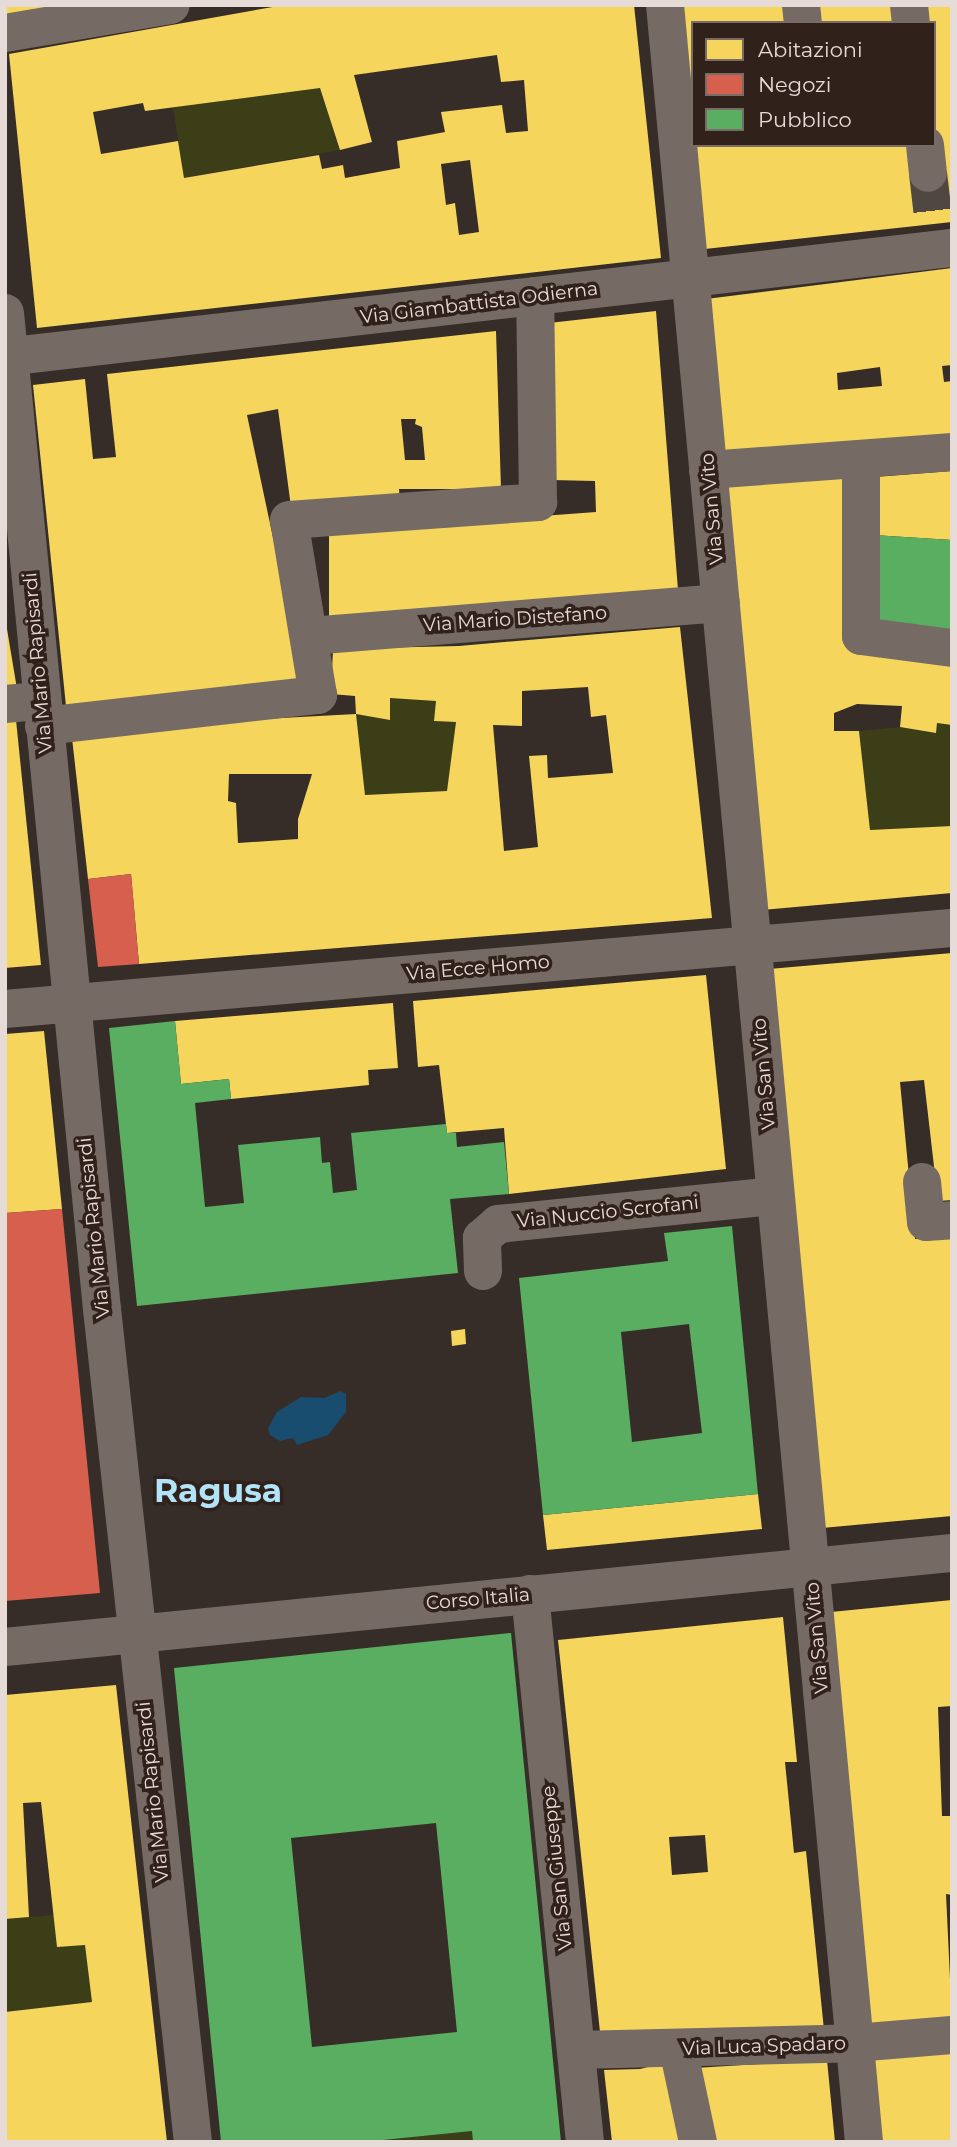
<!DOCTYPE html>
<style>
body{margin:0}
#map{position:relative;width:957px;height:2147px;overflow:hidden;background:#362d29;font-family:Montserrat,sans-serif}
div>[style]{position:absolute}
.green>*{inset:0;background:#3c3e17}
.water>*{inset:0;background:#184d6f}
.homes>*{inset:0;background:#f6d55c}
.shops>*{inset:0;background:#d6604d}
.public>*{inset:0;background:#5aae61}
.minor-tunnel>*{height:38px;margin-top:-19px;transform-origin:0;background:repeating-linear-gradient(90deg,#504743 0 38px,transparent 0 57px)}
.pedestrian>*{height:38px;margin:-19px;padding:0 19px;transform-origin:19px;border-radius:19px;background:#756b64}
.minor>*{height:38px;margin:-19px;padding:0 19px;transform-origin:19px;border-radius:19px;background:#756b64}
.tertiary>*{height:38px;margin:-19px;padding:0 19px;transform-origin:19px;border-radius:19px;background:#756b64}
span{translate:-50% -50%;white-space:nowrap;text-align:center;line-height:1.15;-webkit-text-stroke:7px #31211b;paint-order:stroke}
.street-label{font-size:19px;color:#e6dbd6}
.town-label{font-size:33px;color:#b1e4f9;font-weight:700}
.frame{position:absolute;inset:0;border:7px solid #e6dbd6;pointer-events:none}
.legend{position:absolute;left:691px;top:21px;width:245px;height:126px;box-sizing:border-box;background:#31211b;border:2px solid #796b66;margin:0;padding:9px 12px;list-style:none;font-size:21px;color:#e6dbd6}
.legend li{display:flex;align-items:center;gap:14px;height:35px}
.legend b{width:35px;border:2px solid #796b66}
</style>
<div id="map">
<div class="green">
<div style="clip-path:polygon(320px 88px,340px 150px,184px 178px,173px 107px)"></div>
<div style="clip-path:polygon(390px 698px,436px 701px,434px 721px,456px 722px,447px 791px,365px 795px,356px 714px,390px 720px)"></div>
<div style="clip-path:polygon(937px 723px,952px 725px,952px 826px,870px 830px,859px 731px,900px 727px,935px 733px)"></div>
<div style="clip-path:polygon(54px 1915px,85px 1945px,92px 2002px,5px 2012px,5px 1919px)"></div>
<div style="clip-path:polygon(472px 2131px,473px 2142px,363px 2142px)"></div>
</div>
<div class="water">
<div style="clip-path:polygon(340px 1391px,346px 1394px,346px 1412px,328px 1435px,297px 1445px,293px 1438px,280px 1441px,270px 1435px,268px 1428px,277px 1412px,301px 1397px,325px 1398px)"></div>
</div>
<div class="homes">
<div style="clip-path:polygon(5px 5px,80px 5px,5px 15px)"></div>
<div style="clip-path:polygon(evenodd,284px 5px,634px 5px,661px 258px,37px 328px,9px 54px,284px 5px,497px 55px,501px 82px,524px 80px,528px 131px,506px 133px,502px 105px,441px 112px,445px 132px,397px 141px,400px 168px,345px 178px,343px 165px,322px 169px,319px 155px,184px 178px,178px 141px,101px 154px,93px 112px,143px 103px,145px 111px,320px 88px,340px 150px,372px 142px,354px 75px,497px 55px,284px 5px,470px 160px,479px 232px,459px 235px,455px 203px,446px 205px,441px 164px,470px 160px)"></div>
<div style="clip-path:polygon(681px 5px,790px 5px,791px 23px,693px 23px,693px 107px)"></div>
<div style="clip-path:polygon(813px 5px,897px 5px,899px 23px,815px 23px)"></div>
<div style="clip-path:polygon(921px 5px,952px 5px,952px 222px,705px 249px,695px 145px,915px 145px,940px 172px,934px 120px,934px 23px,923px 23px)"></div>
<div style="clip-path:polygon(evenodd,952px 268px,952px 365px,942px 366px,944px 382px,952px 381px,952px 434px,717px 454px,706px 299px,952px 268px,880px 367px,882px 386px,838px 390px,837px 373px,880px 367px)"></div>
<div style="clip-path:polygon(656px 311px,678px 590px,329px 619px,329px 532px,596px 512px,595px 481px,551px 480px,549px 323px)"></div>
<div style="clip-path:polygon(evenodd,496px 331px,501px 489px,399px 489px,400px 505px,291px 507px,278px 409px,247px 415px,303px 679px,66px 706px,33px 385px,85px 379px,93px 459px,116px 457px,107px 374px,496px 331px,401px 419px,416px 419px,415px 424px,422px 427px,425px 460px,405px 460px,401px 419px)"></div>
<div style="clip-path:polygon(952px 471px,952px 540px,873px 535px,875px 477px)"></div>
<div style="clip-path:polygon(858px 477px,852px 642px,952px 658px,952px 725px,937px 723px,936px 733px,900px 727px,902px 706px,857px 704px,834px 713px,834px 731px,859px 731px,870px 830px,952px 826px,952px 893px,761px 910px,724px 487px)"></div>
<div style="clip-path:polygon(5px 617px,17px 689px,5px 690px)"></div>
<div style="clip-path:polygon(evenodd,680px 627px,712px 918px,139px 964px,131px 874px,88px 879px,72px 738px,153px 725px,356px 714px,365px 795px,447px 791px,456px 722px,434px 721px,436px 701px,390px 698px,390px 720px,356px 714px,355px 696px,331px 694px,333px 649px,459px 646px,680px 627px,588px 687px,591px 717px,606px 715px,613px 773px,548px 778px,547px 755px,529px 756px,538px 847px,504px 851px,493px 725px,522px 726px,522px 691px,588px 687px,680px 627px,229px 774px,312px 774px,298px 819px,298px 839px,238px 843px,236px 803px,228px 801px,229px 774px)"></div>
<div style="clip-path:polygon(16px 720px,41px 965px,5px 968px,5px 721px)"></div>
<div style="clip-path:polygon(952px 953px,952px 1200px,938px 1201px,924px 1080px,900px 1082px,915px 1239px,952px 1236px,952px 1516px,822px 1528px,769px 969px)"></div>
<div style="clip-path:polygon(706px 975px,726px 1169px,509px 1194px,504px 1128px,447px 1133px,439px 1065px,418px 1067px,413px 1001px)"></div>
<div style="clip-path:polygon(393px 1003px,398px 1068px,368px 1070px,369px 1085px,231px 1099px,229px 1079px,181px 1084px,175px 1021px)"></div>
<div style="clip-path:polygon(44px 1031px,62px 1209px,5px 1213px,5px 1034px)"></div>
<div style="clip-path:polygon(465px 1329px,466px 1344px,452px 1346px,451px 1331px)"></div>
<div style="clip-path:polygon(758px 1494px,762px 1529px,547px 1550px,543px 1515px)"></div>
<div style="clip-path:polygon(952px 1600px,952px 1706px,938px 1707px,942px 1816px,952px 1816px,952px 1895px,946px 1894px,952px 2021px,866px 2025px,831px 1612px)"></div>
<div style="clip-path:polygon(evenodd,783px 1617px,797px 1762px,785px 1762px,794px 1853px,806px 1851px,824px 2030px,600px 2032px,558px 1640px,783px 1617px,705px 1835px,708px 1872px,672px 1875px,669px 1837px,705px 1835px)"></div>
<div style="clip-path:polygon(116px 1685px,167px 2142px,5px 2142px,5px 2012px,92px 2002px,85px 1945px,57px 1947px,41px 1802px,23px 1803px,29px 1917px,5px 1919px,5px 1695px)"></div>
<div style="clip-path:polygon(952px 2045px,952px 2142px,880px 2142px,870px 2051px)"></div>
<div style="clip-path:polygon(827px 2060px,835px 2142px,712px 2142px,695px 2068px)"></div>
<div style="clip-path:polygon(671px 2061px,688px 2142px,612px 2142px,604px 2070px,640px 2069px)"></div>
</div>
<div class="shops">
<div style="clip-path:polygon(131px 874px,139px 964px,98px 967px,88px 879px)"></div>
<div style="clip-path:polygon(62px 1209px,100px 1593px,5px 1601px,5px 1213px)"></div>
</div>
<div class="public">
<div style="clip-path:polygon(873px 535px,952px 540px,952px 635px,871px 626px)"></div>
<div style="clip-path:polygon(175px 1021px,181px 1084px,229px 1079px,231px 1099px,195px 1103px,205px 1207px,244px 1203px,238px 1145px,320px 1137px,322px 1163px,330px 1162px,333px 1193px,357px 1190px,351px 1133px,446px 1124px,447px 1133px,456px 1133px,457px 1147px,504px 1142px,509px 1194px,450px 1199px,458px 1273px,137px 1306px,109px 1028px)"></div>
<div style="clip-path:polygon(evenodd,732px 1226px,758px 1494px,543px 1515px,519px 1278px,668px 1261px,664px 1233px,732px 1226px,689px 1324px,702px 1433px,632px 1442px,621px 1332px,689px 1324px)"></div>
<div style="clip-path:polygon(evenodd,511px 1633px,561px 2142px,473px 2142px,472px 2131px,363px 2142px,221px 2142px,174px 1668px,511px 1633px,436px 1823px,457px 2032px,312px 2047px,291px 1838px,436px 1823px)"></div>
</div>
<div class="minor-tunnel">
<div style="left:928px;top:173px;width:52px;rotate:83.4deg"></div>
</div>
<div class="pedestrian">
<div style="left:922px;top:1182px;width:40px;rotate:84.3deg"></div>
<div style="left:926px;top:1222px;width:26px;rotate:-4deg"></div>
<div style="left:678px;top:2048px;width:96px;rotate:78deg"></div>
</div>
<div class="minor">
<div style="left:801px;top:5px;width:18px;rotate:84deg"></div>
<div style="left:909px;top:5px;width:18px;rotate:84deg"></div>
<div style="left:5px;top:33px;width:168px;rotate:-9.6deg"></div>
<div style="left:925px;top:145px;width:28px;rotate:84deg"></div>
<div style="left:5px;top:313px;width:1001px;rotate:84.44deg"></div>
<div style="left:102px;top:1309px;width:838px;rotate:83.77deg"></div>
<div style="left:5px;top:357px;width:953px;rotate:-6.57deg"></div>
<div style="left:861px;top:460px;width:176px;rotate:90deg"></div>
<div style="left:861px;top:636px;width:92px;rotate:7.5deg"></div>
<div style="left:708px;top:470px;width:245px;rotate:-4.2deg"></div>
<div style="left:310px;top:636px;width:412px;rotate:-4.6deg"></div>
<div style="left:5px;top:704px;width:36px;rotate:-5deg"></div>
<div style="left:44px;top:726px;width:276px;rotate:-6.5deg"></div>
<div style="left:318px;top:695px;width:177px;rotate:-99.4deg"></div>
<div style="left:289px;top:520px;width:250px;rotate:-4.1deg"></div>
<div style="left:538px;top:502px;width:206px;rotate:-90.8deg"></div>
<div style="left:5px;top:1009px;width:950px;rotate:-4.89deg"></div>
<div style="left:483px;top:1271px;width:33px;rotate:-92deg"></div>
<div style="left:482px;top:1238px;width:21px;rotate:-41deg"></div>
<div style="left:498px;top:1224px;width:277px;rotate:-5.8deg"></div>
<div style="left:530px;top:1594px;width:551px;rotate:84.27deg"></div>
<div style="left:576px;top:2050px;width:279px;rotate:-1.4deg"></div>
<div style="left:855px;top:2043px;width:97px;rotate:-4.7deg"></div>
</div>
<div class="tertiary">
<div style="left:665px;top:5px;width:2146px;rotate:84.68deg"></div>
<div style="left:5px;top:1647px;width:952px;rotate:-5.67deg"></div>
</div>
<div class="street-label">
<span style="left:479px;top:303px;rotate:-7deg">Via Giambattista Odierna</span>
<span style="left:712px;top:509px;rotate:-95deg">Via San Vito</span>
<span style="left:515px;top:619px;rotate:-4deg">Via Mario Distefano</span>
<span style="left:38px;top:663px;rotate:-95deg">Via Mario Rapisardi</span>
<span style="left:478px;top:968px;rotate:-5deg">Via Ecce Homo</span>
<span style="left:764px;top:1074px;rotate:-95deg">Via San Vito</span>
<span style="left:608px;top:1212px;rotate:-6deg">Via Nuccio Scrofani</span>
<span style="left:94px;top:1228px;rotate:-96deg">Via Mario Rapisardi</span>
<span style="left:478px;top:1599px;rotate:-5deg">Corso Italia</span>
<span style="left:817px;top:1638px;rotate:-95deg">Via San Vito</span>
<span style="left:153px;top:1792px;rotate:-96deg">Via Mario Rapisardi</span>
<span style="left:557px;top:1868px;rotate:-96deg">Via San Giuseppe</span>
<span style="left:764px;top:2046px;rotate:-2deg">Via Luca Spadaro</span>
</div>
<div class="town-label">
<span style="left:218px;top:1491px">Ragusa</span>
</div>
<div class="frame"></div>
<ul class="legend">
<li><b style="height:19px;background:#f6d55c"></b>Abitazioni</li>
<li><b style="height:19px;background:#d6604d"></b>Negozi</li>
<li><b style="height:19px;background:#5aae61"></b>Pubblico</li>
</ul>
</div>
